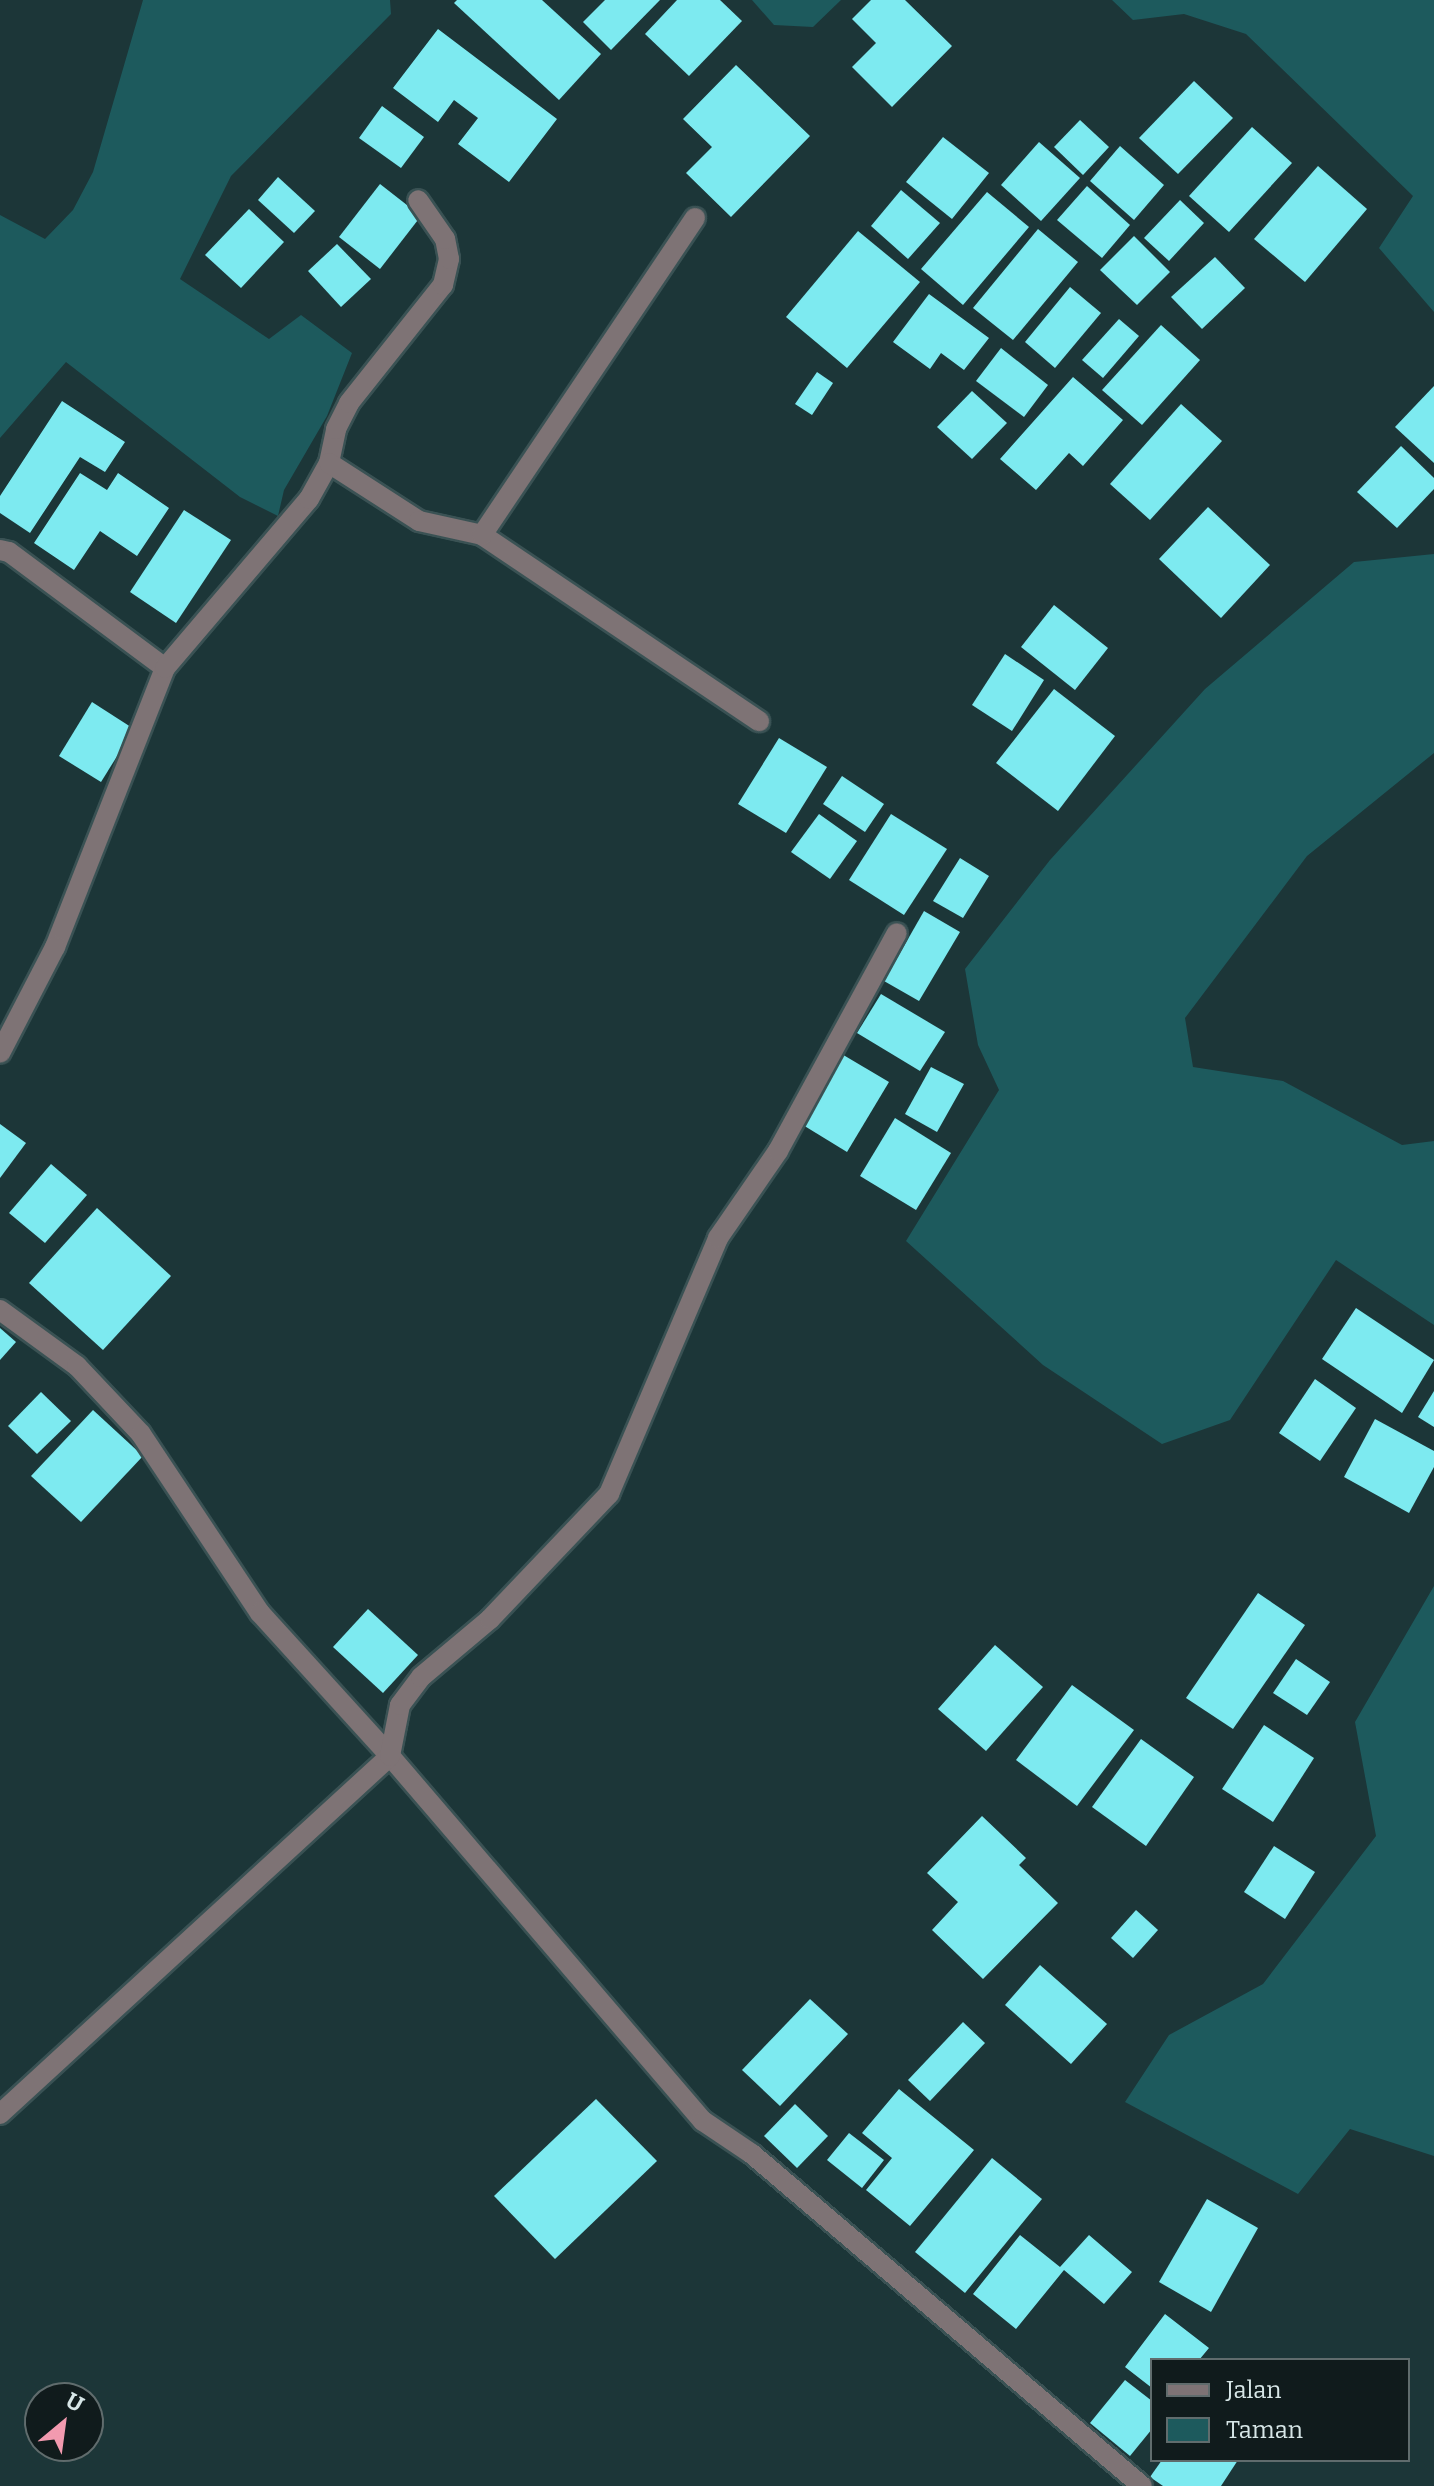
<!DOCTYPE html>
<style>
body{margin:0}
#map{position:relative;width:1434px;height:2486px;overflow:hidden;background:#1c3638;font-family:Bitter,serif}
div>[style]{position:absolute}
.green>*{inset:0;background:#1d5a5d}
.building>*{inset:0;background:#7deaf0}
.roads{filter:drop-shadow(2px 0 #3a5254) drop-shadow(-2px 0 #3a5254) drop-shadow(0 2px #3a5254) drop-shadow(0 -2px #3a5254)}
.minor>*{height:20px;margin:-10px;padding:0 10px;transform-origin:10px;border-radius:10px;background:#7e7375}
span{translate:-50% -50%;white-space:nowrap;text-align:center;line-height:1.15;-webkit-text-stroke:8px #101b1c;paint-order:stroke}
.legend{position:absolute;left:1150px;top:2358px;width:260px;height:104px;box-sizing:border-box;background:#101b1c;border:2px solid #606c6d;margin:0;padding:10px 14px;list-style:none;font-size:24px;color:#d7e6e7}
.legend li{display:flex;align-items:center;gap:16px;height:40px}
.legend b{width:40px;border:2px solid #606c6d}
.north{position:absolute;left:24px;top:2382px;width:80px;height:80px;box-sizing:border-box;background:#101b1c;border:2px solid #606c6d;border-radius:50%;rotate:29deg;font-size:22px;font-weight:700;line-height:32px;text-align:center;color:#d7e6e7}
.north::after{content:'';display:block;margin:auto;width:28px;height:36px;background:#f29aaf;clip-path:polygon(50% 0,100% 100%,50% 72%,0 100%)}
</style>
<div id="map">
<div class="green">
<div style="clip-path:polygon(143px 0,390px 0,391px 14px,231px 176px,180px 279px,269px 339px,301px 315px,352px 353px,327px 416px,284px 490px,278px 516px,240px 497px,66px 362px,0 438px,0 215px,45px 239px,73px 210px,93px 172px)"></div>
<div style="clip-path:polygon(752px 0,841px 0,813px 27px,774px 25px)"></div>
<div style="clip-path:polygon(1112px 0,1434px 0,1434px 312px,1379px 248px,1413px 196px,1246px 34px,1184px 14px,1133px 20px)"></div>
<div style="clip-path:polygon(1434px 554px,1434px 753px,1307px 856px,1185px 1018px,1193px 1067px,1283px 1081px,1402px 1145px,1434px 1141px,1434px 1325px,1336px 1260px,1230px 1420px,1162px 1444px,1043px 1365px,906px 1241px,999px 1090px,978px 1045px,965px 969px,1050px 860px,1205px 689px,1354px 562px)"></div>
<div style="clip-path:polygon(1434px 1586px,1434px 2156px,1350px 2129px,1298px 2194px,1125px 2102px,1169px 2035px,1263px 1984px,1376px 1836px,1355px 1722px)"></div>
</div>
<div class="building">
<div style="clip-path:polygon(457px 0,542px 0,601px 54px,559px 100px,454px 3px)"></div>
<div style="clip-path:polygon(605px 0,660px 0,611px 50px,583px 22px)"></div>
<div style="clip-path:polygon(677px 0,720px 0,742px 21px,689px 76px,645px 34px)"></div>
<div style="clip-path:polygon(871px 0,905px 0,952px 46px,892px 107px,852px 67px,876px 43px,852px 19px)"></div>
<div style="clip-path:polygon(438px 29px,557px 119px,509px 182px,458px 144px,478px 118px,454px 100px,438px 122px,393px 88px)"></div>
<div style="clip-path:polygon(736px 65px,810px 136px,731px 217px,686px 173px,712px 147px,683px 119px)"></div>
<div style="clip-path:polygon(1194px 81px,1233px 118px,1178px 174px,1139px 138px)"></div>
<div style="clip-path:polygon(382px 106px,424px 137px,401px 168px,359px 138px)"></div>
<div style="clip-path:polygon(1080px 120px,1109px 147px,1083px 175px,1054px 147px)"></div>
<div style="clip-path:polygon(1252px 127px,1292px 163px,1229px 232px,1189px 196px)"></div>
<div style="clip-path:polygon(943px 137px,989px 173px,952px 219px,906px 182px)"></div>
<div style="clip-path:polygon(1039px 142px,1080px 178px,1041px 221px,1001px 185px)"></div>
<div style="clip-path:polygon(1120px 146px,1164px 185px,1134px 220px,1090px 181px)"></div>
<div style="clip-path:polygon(1318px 166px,1367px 209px,1305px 282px,1254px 239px)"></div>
<div style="clip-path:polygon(278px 177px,315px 211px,294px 233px,258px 200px)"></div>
<div style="clip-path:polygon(380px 184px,421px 216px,380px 269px,339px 237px)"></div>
<div style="clip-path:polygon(1087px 186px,1130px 225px,1102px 258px,1057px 220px)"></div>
<div style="clip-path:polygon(901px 190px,940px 223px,908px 259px,871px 226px)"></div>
<div style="clip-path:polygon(987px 192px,1029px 227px,963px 305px,921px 269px)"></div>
<div style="clip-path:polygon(1180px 200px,1204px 223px,1169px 261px,1144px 238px)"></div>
<div style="clip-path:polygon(249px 209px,284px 242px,241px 288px,205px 255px)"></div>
<div style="clip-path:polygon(1038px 229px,1078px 262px,1013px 340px,973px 308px)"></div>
<div style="clip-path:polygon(858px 231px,920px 282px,847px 368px,786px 317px)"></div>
<div style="clip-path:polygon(1134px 236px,1170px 272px,1137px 305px,1100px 270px)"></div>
<div style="clip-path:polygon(337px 244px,371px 279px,341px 307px,308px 271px)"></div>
<div style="clip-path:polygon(1215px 257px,1245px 288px,1202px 329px,1171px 297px)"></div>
<div style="clip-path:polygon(1070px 287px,1101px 313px,1055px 368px,1025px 342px)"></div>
<div style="clip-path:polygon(929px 294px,989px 338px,964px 370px,941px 353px,930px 369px,893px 342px)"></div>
<div style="clip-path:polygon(1119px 319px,1139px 336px,1103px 378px,1082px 360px)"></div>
<div style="clip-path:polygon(1161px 325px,1200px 360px,1142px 425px,1102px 390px)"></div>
<div style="clip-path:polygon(1001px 348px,1048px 385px,1024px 417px,976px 381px)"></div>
<div style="clip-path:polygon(817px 372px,833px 383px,812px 415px,795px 404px)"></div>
<div style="clip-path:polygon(1073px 377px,1123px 420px,1083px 466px,1069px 453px,1036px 490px,1000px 459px)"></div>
<div style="clip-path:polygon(1434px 386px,1434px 463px,1395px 427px)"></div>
<div style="clip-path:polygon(972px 391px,1007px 423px,972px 459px,937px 427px)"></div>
<div style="clip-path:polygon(62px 401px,125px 442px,105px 472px,80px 457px,30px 533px,0 513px,0 496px)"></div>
<div style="clip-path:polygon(1181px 404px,1222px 441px,1150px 520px,1110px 484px)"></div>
<div style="clip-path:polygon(1401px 446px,1434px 478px,1434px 489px,1397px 528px,1357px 492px)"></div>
<div style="clip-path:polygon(80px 473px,107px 490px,118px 473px,169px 508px,137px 556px,100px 531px,74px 570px,34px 543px)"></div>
<div style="clip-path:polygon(1208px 507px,1270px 565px,1221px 618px,1159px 559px)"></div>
<div style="clip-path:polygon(184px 510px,231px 540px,176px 623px,130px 592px)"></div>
<div style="clip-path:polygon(1054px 605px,1108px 648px,1075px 690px,1021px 647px)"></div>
<div style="clip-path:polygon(1005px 654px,1044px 680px,1012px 731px,972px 705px)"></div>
<div style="clip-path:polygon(1054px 689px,1115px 736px,1058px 811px,996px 763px)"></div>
<div style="clip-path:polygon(92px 702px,134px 729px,101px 782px,59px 756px)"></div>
<div style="clip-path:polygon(779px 738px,827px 767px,786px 833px,738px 804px)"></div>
<div style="clip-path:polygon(842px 776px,884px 804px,865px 832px,823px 804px)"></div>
<div style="clip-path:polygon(819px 814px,857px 841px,830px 879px,791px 852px)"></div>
<div style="clip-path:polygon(891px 814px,947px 849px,904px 915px,849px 880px)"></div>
<div style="clip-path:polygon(960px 858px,989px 876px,963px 918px,933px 901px)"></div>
<div style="clip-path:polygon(924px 911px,960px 932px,919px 1001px,884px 981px)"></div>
<div style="clip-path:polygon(881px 994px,945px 1032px,920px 1071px,857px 1033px)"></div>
<div style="clip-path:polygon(840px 1053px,889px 1082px,847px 1152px,798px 1122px)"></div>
<div style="clip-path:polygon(931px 1067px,964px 1084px,937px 1132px,905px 1114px)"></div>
<div style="clip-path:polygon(895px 1118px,951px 1153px,916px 1210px,860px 1176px)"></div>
<div style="clip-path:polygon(0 1124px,26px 1143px,0 1178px)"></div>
<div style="clip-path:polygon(51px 1164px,87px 1195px,45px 1243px,9px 1213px)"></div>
<div style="clip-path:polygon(97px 1208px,171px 1276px,103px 1350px,29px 1283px)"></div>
<div style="clip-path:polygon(1356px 1308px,1434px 1360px,1402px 1413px,1322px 1359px)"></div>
<div style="clip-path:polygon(0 1328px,16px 1342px,0 1360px)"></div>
<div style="clip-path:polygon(1315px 1379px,1356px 1408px,1320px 1461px,1279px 1433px)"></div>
<div style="clip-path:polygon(1434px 1391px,1434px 1427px,1418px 1417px)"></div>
<div style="clip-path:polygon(41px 1392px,71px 1421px,37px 1454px,8px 1426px)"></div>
<div style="clip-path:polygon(93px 1410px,143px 1456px,81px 1522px,31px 1476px)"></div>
<div style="clip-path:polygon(1375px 1419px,1434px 1451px,1434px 1467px,1409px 1513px,1344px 1477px)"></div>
<div style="clip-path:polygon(1258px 1593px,1305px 1625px,1233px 1729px,1186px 1698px)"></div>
<div style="clip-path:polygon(368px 1609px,418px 1655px,383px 1693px,333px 1647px)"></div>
<div style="clip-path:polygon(995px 1645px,1043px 1687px,986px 1751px,938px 1709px)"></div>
<div style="clip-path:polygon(1296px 1659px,1330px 1682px,1307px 1715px,1273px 1693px)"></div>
<div style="clip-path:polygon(1072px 1685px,1134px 1730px,1077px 1806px,1016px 1760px)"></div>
<div style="clip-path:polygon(1264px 1725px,1314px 1758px,1273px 1822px,1222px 1789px)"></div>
<div style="clip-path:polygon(1141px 1739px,1194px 1777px,1146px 1846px,1092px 1807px)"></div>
<div style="clip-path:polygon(982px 1816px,1026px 1858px,1019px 1865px,1058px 1903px,983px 1979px,932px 1930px,958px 1902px,927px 1873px)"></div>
<div style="clip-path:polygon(1274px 1846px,1315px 1872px,1285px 1919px,1244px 1892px)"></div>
<div style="clip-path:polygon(1136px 1910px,1158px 1930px,1133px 1958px,1111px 1938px)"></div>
<div style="clip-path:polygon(1040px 1965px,1107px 2024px,1071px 2064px,1005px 2005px)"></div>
<div style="clip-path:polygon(810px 1999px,848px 2034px,780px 2106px,742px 2070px)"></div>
<div style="clip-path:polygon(963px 2022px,985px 2043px,930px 2101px,908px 2080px)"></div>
<div style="clip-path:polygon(899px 2089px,974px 2150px,910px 2226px,866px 2190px,892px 2158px,862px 2133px)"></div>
<div style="clip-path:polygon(596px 2099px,657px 2161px,555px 2259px,494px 2196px)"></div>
<div style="clip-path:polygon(795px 2104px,828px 2136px,797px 2168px,764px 2136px)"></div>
<div style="clip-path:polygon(849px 2133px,884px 2160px,862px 2188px,827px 2160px)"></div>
<div style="clip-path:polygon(992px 2158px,1042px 2199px,965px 2293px,915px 2252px)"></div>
<div style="clip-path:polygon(1207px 2199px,1258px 2228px,1211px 2312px,1159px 2282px)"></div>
<div style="clip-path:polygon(1020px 2235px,1060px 2267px,1089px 2235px,1132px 2272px,1104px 2304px,1064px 2270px,1016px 2329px,973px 2294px)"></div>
<div style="clip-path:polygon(1165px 2314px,1209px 2348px,1199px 2360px,1152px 2360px,1152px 2388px,1125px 2367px)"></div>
<div style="clip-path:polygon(1125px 2380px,1152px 2401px,1152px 2429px,1130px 2456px,1090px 2423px)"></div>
<div style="clip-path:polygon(1162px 2460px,1238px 2460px,1221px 2486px,1163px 2486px,1150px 2477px)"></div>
</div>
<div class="roads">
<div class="minor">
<div style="left:329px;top:463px;width:35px;rotate:-78deg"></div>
<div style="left:336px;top:429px;width:29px;rotate:-63deg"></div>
<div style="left:349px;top:403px;width:151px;rotate:-51.5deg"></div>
<div style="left:443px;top:285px;width:27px;rotate:-77deg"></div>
<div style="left:449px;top:259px;width:20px;rotate:-101deg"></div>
<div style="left:445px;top:239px;width:47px;rotate:-124.7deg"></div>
<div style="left:482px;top:535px;width:334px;rotate:33.9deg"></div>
<div style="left:0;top:550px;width:9px;rotate:13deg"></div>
<div style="left:9px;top:552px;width:194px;rotate:36.6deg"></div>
<div style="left:165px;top:668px;width:300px;rotate:111.5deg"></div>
<div style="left:55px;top:947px;width:119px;rotate:117.4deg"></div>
<div style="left:165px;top:668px;width:222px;rotate:-49.6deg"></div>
<div style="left:309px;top:499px;width:41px;rotate:-60.9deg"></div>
<div style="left:329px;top:463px;width:107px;rotate:32.8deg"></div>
<div style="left:419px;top:521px;width:65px;rotate:12.5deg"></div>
<div style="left:482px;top:535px;width:382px;rotate:-56.1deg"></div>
<div style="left:0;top:1310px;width:95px;rotate:36deg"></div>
<div style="left:77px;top:1366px;width:93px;rotate:46.7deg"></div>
<div style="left:141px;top:1434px;width:215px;rotate:56.4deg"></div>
<div style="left:260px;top:1613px;width:193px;rotate:47.7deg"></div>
<div style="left:390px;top:1756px;width:481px;rotate:49.4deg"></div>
<div style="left:703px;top:2121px;width:59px;rotate:34deg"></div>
<div style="left:752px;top:2154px;width:512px;rotate:40.41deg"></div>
<div style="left:0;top:2114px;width:529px;rotate:-42.55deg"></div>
<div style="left:390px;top:1756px;width:52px;rotate:-78.9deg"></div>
<div style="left:400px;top:1705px;width:35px;rotate:-53deg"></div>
<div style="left:421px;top:1677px;width:90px;rotate:-40deg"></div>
<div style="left:490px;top:1619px;width:173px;rotate:-46.4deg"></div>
<div style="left:609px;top:1494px;width:278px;rotate:-66.9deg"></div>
<div style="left:718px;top:1238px;width:106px;rotate:-55.4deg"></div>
<div style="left:778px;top:1151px;width:248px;rotate:-61.4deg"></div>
</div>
</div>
<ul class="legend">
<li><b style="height:10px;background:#7e7375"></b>Jalan</li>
<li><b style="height:22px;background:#1d5a5d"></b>Taman</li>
</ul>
<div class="north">U</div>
</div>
